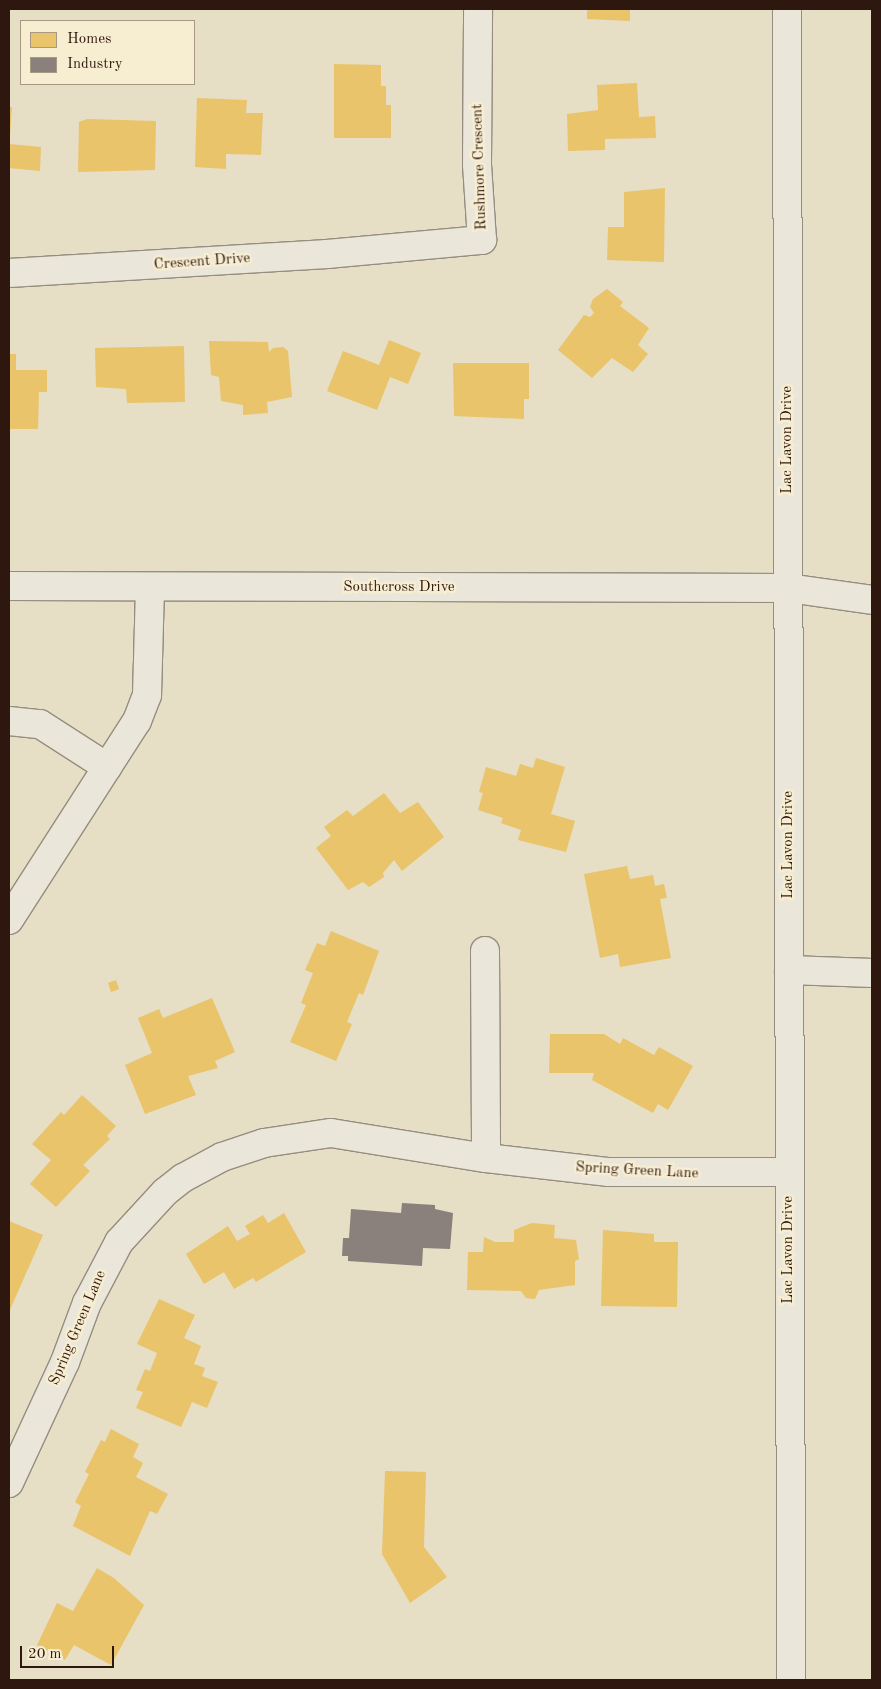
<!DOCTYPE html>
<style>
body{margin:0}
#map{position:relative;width:881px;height:1689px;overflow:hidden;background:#e6dec5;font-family:"Old Standard TT",serif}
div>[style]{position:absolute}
.homes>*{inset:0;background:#e9c46a}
.industry>*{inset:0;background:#8a817c}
.roads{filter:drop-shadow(1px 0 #958d7f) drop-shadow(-1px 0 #958d7f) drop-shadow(0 1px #958d7f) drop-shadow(0 -1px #958d7f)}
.minor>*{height:28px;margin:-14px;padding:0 14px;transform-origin:14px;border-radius:14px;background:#eae6d9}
span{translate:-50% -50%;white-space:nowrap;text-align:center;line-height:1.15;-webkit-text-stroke:5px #f7edd1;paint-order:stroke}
.street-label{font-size:15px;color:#2e170e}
.frame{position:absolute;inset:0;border:10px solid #2e170e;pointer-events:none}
.legend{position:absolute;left:20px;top:20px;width:175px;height:65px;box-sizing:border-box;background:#f7edd1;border:1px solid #a79783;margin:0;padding:6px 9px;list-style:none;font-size:15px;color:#2e170e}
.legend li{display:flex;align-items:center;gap:10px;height:25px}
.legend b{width:25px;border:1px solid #a79783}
.scale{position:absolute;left:20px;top:1646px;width:94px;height:22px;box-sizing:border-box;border:2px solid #2e170e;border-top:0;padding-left:6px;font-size:15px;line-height:18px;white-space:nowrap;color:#2e170e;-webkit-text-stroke:4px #f7edd1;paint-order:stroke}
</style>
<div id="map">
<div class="homes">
<div style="clip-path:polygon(587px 9px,630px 9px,630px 21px,587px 19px)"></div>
<div style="clip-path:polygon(334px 64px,381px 65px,381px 86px,386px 86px,386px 105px,391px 105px,391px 138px,334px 138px)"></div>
<div style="clip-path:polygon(637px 83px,639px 117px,655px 116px,656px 138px,605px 139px,605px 150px,568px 151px,567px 114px,598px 110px,597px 85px)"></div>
<div style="clip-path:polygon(197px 98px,247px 100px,246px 113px,263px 113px,261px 155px,226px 154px,226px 169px,195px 167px)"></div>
<div style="clip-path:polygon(9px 107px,12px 107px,10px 136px,9px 135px)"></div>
<div style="clip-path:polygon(87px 119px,156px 121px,155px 170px,78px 172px,79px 122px)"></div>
<div style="clip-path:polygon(9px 144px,41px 147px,40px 171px,9px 168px)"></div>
<div style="clip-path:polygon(665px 188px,664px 262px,607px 260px,608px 227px,624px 227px,624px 192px)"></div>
<div style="clip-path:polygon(607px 289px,623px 302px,620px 306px,649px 328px,638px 345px,648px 354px,633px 372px,612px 358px,592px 378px,558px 350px,584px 315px,590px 317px,594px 313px,590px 307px,593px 299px)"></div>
<div style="clip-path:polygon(389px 340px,421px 353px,408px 384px,390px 377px,377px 410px,327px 391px,343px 351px,379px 365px)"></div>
<div style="clip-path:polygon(209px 341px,268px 342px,269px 352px,273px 348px,283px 347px,288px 351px,292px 397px,267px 402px,268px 413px,243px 415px,243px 405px,221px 401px,219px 377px,211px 375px)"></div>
<div style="clip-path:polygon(184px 346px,185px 402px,127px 403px,126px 389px,96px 387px,95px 348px)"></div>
<div style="clip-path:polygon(9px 354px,16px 354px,16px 370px,47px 370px,47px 392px,39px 392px,38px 429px,9px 429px)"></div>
<div style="clip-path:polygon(453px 363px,529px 363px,529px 399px,524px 399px,524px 419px,454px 416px)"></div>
<div style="clip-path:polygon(536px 758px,565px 767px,551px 814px,575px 821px,566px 852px,518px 840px,521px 830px,501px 823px,503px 818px,478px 810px,483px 793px,479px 792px,486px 767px,516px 776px,520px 764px,533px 768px)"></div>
<div style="clip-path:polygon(384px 793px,400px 813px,418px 802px,444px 837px,402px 871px,394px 860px,383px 873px,384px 877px,369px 887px,363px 882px,348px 890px,316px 848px,331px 836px,324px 827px,347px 810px,353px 816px)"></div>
<div style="clip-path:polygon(627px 866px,630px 879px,653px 875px,655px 886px,664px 884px,667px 898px,660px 899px,671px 958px,620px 967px,618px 954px,600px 958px,584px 874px)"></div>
<div style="clip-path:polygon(331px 931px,379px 951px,363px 995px,359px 993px,347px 1022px,352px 1024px,336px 1061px,290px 1042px,306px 1005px,301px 1003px,313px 973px,305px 970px,317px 943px,325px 946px)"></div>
<div style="clip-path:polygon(116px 980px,119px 989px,111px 992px,108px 983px)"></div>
<div style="clip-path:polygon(212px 998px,235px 1052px,215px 1061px,218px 1068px,188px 1076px,196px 1095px,145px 1114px,125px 1065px,152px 1053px,138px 1018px,159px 1009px,163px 1018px)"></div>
<div style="clip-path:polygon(550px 1034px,604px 1034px,620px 1044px,623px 1038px,654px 1055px,659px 1047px,693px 1066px,668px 1110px,658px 1104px,653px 1113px,592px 1080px,594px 1073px,549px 1073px)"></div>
<div style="clip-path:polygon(82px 1095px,116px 1126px,107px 1136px,110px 1139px,83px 1165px,90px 1171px,56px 1207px,30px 1184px,51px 1160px,32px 1144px,61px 1112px,64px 1115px)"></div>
<div style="clip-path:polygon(284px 1213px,306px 1252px,256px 1282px,253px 1278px,234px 1289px,224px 1272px,204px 1284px,186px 1254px,228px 1226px,237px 1241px,250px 1234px,245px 1226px,263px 1215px,268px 1223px)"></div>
<div style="clip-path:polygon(9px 1221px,43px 1235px,9px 1312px)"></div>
<div style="clip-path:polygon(532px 1223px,555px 1225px,554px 1238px,576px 1240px,579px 1259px,575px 1261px,575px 1285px,539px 1290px,535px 1299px,526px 1298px,521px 1291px,467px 1290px,468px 1252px,483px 1252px,484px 1237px,495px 1242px,514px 1242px,514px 1230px)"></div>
<div style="clip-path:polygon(603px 1230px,654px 1234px,654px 1242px,678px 1242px,677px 1307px,601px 1306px)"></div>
<div style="clip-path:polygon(159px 1299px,195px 1315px,184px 1338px,201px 1346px,194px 1364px,205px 1368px,202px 1376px,218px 1382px,207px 1408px,192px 1402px,181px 1427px,136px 1408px,143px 1392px,136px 1390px,145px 1369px,150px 1371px,157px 1353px,137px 1344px)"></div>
<div style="clip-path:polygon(111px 1429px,139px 1444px,133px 1457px,143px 1463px,136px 1477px,168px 1494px,157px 1514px,150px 1511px,130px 1556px,73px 1526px,81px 1506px,75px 1502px,89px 1474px,85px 1472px,101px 1440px,105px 1442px)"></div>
<div style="clip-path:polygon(385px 1471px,426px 1472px,424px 1547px,447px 1577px,410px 1603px,382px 1554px)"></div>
<div style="clip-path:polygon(97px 1568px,114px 1578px,144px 1605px,111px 1665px,74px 1645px,65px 1660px,37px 1645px,57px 1603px,73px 1611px)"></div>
</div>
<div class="industry">
<div style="clip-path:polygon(402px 1203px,435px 1205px,435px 1209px,453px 1213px,450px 1249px,423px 1248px,422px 1266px,348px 1261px,348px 1256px,342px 1256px,343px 1238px,349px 1238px,351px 1209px,401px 1213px)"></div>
</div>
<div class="roads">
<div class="minor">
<div style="left:787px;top:9px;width:1671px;rotate:89.86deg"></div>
<div style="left:9px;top:273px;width:319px;rotate:-3.4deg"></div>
<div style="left:327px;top:254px;width:156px;rotate:-5.2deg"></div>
<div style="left:482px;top:240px;width:76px;rotate:-93.8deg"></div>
<div style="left:477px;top:164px;width:155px;rotate:-89.6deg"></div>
<div style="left:9px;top:586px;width:779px;rotate:0.15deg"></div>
<div style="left:788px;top:588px;width:85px;rotate:8.1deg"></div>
<div style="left:9px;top:721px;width:31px;rotate:6deg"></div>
<div style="left:40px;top:724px;width:80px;rotate:32.7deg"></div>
<div style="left:9px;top:920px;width:237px;rotate:-57.3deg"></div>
<div style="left:137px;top:721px;width:28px;rotate:-69deg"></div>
<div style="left:147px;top:695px;width:108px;rotate:-88.4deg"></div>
<div style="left:485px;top:951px;width:207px;rotate:89.7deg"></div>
<div style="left:789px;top:970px;width:83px;rotate:2.1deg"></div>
<div style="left:9px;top:1483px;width:133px;rotate:-65.2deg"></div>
<div style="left:65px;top:1362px;width:63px;rotate:-69.6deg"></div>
<div style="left:87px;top:1303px;width:69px;rotate:-62.3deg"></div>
<div style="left:119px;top:1242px;width:68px;rotate:-47.4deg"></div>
<div style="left:165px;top:1192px;width:23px;rotate:-38deg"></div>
<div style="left:183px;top:1178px;width:44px;rotate:-28.3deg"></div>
<div style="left:222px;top:1157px;width:44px;rotate:-18.4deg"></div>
<div style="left:264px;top:1143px;width:68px;rotate:-8.5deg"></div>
<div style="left:331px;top:1133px;width:157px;rotate:9.2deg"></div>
<div style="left:486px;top:1158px;width:124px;rotate:6.5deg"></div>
<div style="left:609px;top:1172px;width:180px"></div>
</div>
</div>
<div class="street-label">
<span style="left:480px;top:167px;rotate:-92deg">Rushmore Crescent</span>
<span style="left:202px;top:262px;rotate:-4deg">Crescent Drive</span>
<span style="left:788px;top:440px;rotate:-90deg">Lac Lavon Drive</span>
<span style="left:399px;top:588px">Southcross Drive</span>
<span style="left:789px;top:845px;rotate:-90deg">Lac Lavon Drive</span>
<span style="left:637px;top:1171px;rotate:3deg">Spring Green Lane</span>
<span style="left:789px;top:1250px;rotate:-90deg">Lac Lavon Drive</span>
<span style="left:78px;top:1328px;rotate:-67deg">Spring Green Lane</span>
</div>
<div class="frame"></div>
<ul class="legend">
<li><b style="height:14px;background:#e9c46a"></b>Homes</li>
<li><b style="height:14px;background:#8a817c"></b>Industry</li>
</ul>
<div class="scale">20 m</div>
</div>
